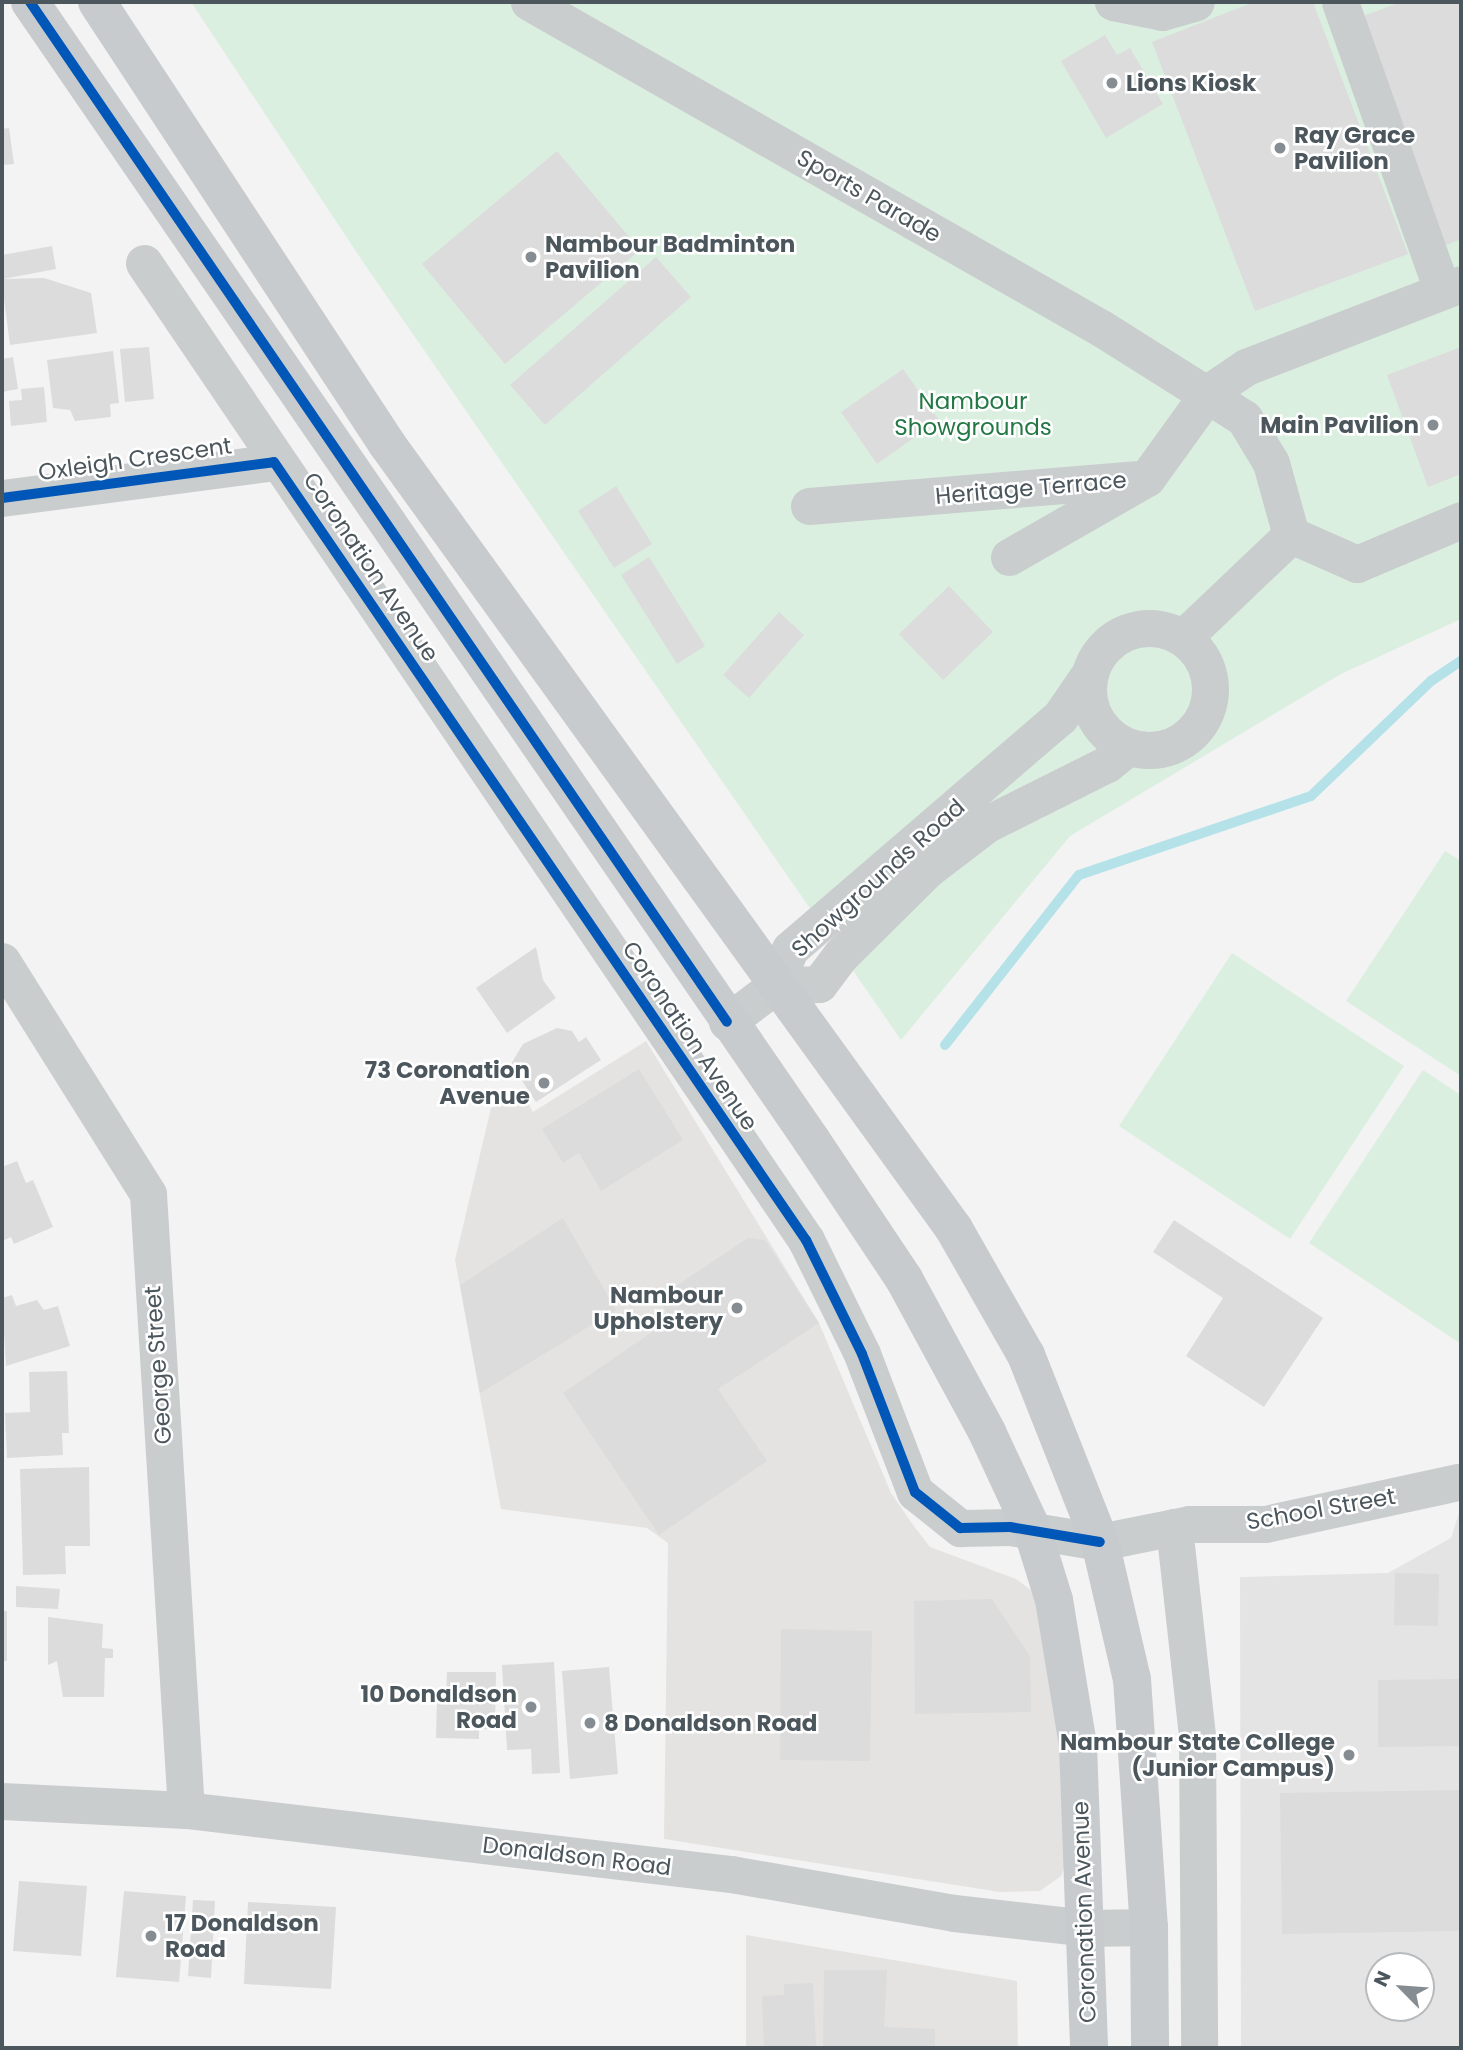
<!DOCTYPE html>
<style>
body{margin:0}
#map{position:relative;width:1463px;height:2050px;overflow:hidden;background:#f3f3f3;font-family:Poppins,sans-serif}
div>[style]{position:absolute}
.commercial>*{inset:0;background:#e4e3e1}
.education>*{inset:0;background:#e5e4e4}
.green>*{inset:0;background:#daefe0}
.stream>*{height:10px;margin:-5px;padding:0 5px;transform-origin:5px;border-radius:5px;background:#b4e2e8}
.building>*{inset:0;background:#dcdcdd}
.minor>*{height:37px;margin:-18.5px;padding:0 18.5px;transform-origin:18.5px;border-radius:18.5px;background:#cacdce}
.minor>.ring{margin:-18.5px;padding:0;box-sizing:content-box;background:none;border:37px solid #cacdce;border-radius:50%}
.major>*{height:38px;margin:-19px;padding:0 19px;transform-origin:19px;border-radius:19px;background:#c8cbcd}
.cycleway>*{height:10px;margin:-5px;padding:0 5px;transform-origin:5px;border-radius:5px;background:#0057b8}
.dots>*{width:19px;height:19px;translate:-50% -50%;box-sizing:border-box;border:4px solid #fff;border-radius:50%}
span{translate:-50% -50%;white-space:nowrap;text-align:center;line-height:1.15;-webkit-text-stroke:5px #fff;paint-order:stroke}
.poi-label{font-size:23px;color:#4b565d;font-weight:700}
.left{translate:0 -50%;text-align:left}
.right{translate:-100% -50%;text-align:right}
.street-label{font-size:23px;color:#4b565d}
.park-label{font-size:23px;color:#237845}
.frame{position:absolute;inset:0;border:4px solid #4b565d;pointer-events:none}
.north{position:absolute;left:1365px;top:1952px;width:70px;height:70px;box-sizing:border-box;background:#fff;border:2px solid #b7bbbe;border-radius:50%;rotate:295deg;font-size:19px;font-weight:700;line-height:28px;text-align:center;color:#4b565d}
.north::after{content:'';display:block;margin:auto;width:24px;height:32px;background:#868d92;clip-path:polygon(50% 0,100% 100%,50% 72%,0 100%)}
</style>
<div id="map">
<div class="commercial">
<div style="clip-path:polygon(646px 1041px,819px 1323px,891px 1493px,913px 1525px,930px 1547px,1016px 1579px,1031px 1590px,1046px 1616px,1067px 1773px,1067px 1860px,1061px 1876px,1040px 1891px,1000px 1892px,664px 1839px,668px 1543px,647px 1528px,501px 1509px,455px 1260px,491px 1108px,524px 1096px,533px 1112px)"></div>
<div style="clip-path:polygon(746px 1935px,1017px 1981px,1018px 2048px,746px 2048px)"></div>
</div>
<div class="education">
<div style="clip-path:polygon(evenodd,1461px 1507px,1461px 2048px,1241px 2048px,1240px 1577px,1388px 1573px,1451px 1538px,1461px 1507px,1379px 1966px,1421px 1966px,1421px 2008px,1379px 2008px,1379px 1966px)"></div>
</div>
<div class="green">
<div style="clip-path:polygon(191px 2px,1461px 2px,1461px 619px,1341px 674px,1070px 836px,901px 1040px,361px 259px)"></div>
<div style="clip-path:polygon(1445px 851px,1461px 861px,1461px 1076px,1346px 1001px)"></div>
<div style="clip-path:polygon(1232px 953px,1404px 1066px,1290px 1239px,1119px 1126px)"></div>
<div style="clip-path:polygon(1423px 1070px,1461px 1095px,1461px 1344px,1309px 1243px)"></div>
</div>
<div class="stream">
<div style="left:945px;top:1045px;width:216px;rotate:-51.8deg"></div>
<div style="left:1079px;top:875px;width:245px;rotate:-18.8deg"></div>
<div style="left:1311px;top:796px;width:166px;rotate:-43.8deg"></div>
<div style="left:1431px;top:681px;width:36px;rotate:-34deg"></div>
</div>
<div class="building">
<div style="clip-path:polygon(1254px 2px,1313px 2px,1408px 254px,1255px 311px,1152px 42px)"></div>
<div style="clip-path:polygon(1401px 2px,1461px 2px,1461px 239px,1437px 249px,1352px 20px)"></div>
<div style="clip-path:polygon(1105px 35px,1117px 55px,1130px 48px,1163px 104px,1106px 138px,1061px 61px)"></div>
<div style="clip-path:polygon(9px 128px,14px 164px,2px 165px,2px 129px)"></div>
<div style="clip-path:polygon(557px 151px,640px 250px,505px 364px,422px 264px)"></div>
<div style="clip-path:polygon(52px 246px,56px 269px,3px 279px,44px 278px,91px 293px,97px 333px,10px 345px,4px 299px,2px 255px)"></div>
<div style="clip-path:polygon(656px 257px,691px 297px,545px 425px,510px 385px)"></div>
<div style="clip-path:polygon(149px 347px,154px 399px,125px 402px,120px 349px)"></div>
<div style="clip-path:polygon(1461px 347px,1461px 474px,1428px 487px,1387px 375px)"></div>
<div style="clip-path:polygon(113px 351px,119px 403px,110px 404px,111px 417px,75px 421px,70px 410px,53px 408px,47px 360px)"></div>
<div style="clip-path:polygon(13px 357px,18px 389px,2px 392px,2px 359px)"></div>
<div style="clip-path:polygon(903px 369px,939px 420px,877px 464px,841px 412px)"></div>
<div style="clip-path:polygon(44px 387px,47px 422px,11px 426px,9px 401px,22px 400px,21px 389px)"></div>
<div style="clip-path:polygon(616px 486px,652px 544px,614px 568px,578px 511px)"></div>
<div style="clip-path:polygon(649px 557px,705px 646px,677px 664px,621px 575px)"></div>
<div style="clip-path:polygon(949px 586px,993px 632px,943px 680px,899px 634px)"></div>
<div style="clip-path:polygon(779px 612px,804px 635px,749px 698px,723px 675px)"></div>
<div style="clip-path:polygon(536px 947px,543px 980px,556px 998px,507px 1033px,476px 988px)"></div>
<div style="clip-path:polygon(557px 1028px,572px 1031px,579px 1042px,586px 1037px,601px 1060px,536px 1102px,511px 1064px,523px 1044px)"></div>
<div style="clip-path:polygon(639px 1069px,683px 1140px,601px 1191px,579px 1153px,563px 1163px,542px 1129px)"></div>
<div style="clip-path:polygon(17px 1161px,26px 1183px,33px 1180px,53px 1227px,14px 1244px,11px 1237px,2px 1241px,2px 1167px)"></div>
<div style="clip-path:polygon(563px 1218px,616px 1310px,480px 1393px,460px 1285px)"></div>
<div style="clip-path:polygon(1174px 1220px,1323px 1318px,1264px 1407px,1186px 1356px,1223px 1298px,1153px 1252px)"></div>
<div style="clip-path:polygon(748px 1238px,765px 1240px,819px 1323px,718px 1389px,767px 1461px,659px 1535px,563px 1393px,671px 1319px,658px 1298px)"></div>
<div style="clip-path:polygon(12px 1295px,16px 1306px,37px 1300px,44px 1310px,58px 1306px,70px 1346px,6px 1366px,2px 1298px)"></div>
<div style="clip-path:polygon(67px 1371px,69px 1433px,62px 1433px,63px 1455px,7px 1458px,5px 1413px,30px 1412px,29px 1372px)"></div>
<div style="clip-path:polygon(89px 1467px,90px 1546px,65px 1546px,66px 1574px,23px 1575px,20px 1469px)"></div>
<div style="clip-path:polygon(1395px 1573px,1439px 1574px,1438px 1626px,1394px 1625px)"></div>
<div style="clip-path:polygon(16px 1586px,60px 1589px,58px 1609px,16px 1607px)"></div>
<div style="clip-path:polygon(992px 1599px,1030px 1656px,1031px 1712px,915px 1714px,914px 1601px)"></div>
<div style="clip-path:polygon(2px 1611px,7px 1611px,7px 1661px,2px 1661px)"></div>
<div style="clip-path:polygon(48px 1617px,103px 1624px,102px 1648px,113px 1649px,113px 1658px,105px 1658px,104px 1697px,63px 1697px,57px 1661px,48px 1665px)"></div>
<div style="clip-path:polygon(781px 1629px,872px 1631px,870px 1761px,780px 1760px)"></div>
<div style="clip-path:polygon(554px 1662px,560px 1773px,532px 1774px,531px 1749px,507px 1750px,502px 1665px)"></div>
<div style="clip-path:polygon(609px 1667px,618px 1774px,570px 1779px,562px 1671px)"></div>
<div style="clip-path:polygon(447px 1672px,496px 1672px,495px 1729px,479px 1729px,479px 1739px,436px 1738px,437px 1699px,446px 1700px)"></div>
<div style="clip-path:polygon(1461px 1679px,1461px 1746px,1378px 1747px,1378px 1680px)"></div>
<div style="clip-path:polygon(1461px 1790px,1461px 1931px,1282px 1934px,1280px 1793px)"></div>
<div style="clip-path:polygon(19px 1881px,87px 1886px,81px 1956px,13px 1951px)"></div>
<div style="clip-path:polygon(124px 1891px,186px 1896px,179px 1982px,116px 1977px)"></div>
<div style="clip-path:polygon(193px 1900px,215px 1901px,211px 1978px,188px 1976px)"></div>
<div style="clip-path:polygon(248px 1902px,336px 1907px,331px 1989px,244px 1984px)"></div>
<div style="clip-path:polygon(824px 1970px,887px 1970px,884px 2027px,935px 2029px,935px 2048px,823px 2048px)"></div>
<div style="clip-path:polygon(813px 1983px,816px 2048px,764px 2048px,762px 1996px,784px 1995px,784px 1984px)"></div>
</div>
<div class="minor">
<div style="left:529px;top:2px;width:658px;rotate:29.68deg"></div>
<div style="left:1101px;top:328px;width:169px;rotate:32.2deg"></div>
<div style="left:1244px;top:418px;width:52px;rotate:59deg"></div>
<div style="left:1271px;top:463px;width:75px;rotate:74.5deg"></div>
<div style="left:1291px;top:535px;width:149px;rotate:136.4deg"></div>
<div style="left:1113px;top:2px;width:50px;rotate:11.5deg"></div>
<div style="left:1162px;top:12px;width:35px;rotate:-16deg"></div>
<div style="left:1340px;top:2px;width:306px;rotate:70.5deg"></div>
<div style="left:144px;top:263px;width:1180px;rotate:55.88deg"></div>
<div style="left:806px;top:1240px;width:127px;rotate:63.8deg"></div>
<div style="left:862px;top:1354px;width:148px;rotate:69deg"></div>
<div style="left:915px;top:1492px;width:58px;rotate:38.7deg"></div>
<div style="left:960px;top:1528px;width:50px;rotate:-1.1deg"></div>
<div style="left:1010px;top:1527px;width:91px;rotate:9.5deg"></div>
<div style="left:1100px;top:1542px;width:91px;rotate:-11.4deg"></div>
<div style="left:1189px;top:1524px;width:76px"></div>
<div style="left:1265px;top:1524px;width:198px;rotate:-12.3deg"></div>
<div style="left:2px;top:498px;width:274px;rotate:-7.5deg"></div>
<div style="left:809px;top:506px;width:327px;rotate:-4.7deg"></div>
<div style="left:1291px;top:535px;width:72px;rotate:23.7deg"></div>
<div style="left:1357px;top:564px;width:113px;rotate:-22.9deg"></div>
<div style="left:1009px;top:557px;width:159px;rotate:-29.8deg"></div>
<div style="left:1147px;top:478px;width:106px;rotate:-54.2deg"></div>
<div style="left:1209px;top:392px;width:45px;rotate:-34deg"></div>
<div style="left:1246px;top:367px;width:230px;rotate:-21.1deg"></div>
<div class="ring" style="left:1088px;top:628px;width:85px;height:85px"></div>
<div style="left:2px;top:961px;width:275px;rotate:57.9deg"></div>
<div style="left:148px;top:1194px;width:617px;rotate:86.47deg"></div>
<div style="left:775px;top:986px;width:40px;rotate:-68deg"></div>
<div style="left:790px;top:949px;width:356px;rotate:-40.7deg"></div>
<div style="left:1060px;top:717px;width:53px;rotate:-55.7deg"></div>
<div style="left:775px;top:986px;width:44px;rotate:-2.6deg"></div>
<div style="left:819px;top:984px;width:38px;rotate:-53deg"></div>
<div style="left:842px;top:954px;width:121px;rotate:-44.7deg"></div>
<div style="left:928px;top:869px;width:74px;rotate:-37.3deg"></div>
<div style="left:987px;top:824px;width:134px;rotate:-26.6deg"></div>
<div style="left:1107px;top:764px;width:27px;rotate:-39deg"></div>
<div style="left:727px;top:1022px;width:60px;rotate:-36.9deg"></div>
<div style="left:1174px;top:1527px;width:211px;rotate:83.7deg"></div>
<div style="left:1197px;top:1737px;width:311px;rotate:89.6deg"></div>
<div style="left:2px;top:1801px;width:184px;rotate:2.8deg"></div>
<div style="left:186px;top:1810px;width:549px;rotate:6.7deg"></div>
<div style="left:731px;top:1874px;width:226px;rotate:9.9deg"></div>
<div style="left:954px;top:1913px;width:134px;rotate:6.4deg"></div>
<div style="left:1087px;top:1928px;width:62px;rotate:-0.9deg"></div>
</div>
<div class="major">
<div style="left:30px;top:2px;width:1382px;rotate:55.53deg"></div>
<div style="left:812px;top:1141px;width:166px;rotate:56.3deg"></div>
<div style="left:904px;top:1279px;width:174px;rotate:61.5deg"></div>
<div style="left:987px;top:1432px;width:107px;rotate:65.1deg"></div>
<div style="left:1032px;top:1529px;width:74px;rotate:72.8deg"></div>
<div style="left:1054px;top:1600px;width:147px;rotate:80.6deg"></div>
<div style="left:1078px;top:1745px;width:303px;rotate:87.9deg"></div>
<div style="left:97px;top:2px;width:529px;rotate:56.73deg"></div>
<div style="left:387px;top:444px;width:968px;rotate:54.16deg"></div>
<div style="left:954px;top:1229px;width:145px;rotate:60.3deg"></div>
<div style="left:1026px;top:1355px;width:201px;rotate:68.4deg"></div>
<div style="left:1100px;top:1542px;width:141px;rotate:76.9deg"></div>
<div style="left:1132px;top:1679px;width:249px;rotate:86.1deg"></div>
<div style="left:1149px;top:1927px;width:121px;rotate:89.5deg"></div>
</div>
<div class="cycleway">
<div style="left:30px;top:2px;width:1235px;rotate:55.65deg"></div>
<div style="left:2px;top:498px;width:274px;rotate:-7.5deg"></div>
<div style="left:274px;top:462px;width:943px;rotate:55.64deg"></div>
<div style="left:806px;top:1240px;width:127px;rotate:63.8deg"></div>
<div style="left:862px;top:1354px;width:148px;rotate:69deg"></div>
<div style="left:915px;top:1492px;width:58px;rotate:38.7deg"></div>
<div style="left:960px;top:1528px;width:50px;rotate:-1.1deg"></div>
<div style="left:1010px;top:1527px;width:91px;rotate:9.5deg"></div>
</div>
<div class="dots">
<div style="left:1112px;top:83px;background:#868d92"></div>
<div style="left:1280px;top:148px;background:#868d92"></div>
<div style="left:531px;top:257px;background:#868d92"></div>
<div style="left:1433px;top:425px;background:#868d92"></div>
<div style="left:544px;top:1083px;background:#868d92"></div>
<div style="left:737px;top:1308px;background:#868d92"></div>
<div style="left:531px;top:1707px;background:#868d92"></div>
<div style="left:590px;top:1723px;background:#868d92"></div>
<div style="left:1349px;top:1755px;background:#868d92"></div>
<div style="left:151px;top:1936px;background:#868d92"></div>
</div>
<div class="poi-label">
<span class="left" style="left:1126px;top:83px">Lions Kiosk</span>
<span class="left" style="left:1294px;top:148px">Ray Grace<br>Pavilion</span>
<span class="left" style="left:545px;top:257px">Nambour Badminton<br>Pavilion</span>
<span class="right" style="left:1419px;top:425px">Main Pavilion</span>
<span class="right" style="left:530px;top:1083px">73 Coronation<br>Avenue</span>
<span class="right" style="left:723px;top:1308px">Nambour<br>Upholstery</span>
<span class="right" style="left:517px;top:1707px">10 Donaldson<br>Road</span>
<span class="left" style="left:604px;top:1723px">8 Donaldson Road</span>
<span class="right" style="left:1335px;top:1755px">Nambour State College<br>(Junior Campus)</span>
<span class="left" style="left:165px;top:1936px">17 Donaldson<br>Road</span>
</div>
<div class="street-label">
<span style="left:869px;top:196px;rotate:30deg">Sports Parade</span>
<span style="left:135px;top:459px;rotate:-8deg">Oxleigh Crescent</span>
<span style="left:1031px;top:488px;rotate:-5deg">Heritage Terrace</span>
<span style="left:371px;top:567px;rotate:56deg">Coronation Avenue</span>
<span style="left:878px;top:878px;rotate:-42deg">Showgrounds Road</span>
<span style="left:690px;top:1036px;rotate:56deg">Coronation Avenue</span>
<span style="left:158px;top:1365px;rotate:-94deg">George Street</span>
<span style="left:1321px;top:1509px;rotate:-10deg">School Street</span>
<span style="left:577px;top:1856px;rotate:7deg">Donaldson Road</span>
<span style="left:1084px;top:1912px;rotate:-92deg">Coronation Avenue</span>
</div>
<div class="park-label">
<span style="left:973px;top:414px">Nambour<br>Showgrounds</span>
</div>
<div class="frame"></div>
<div class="north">N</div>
</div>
